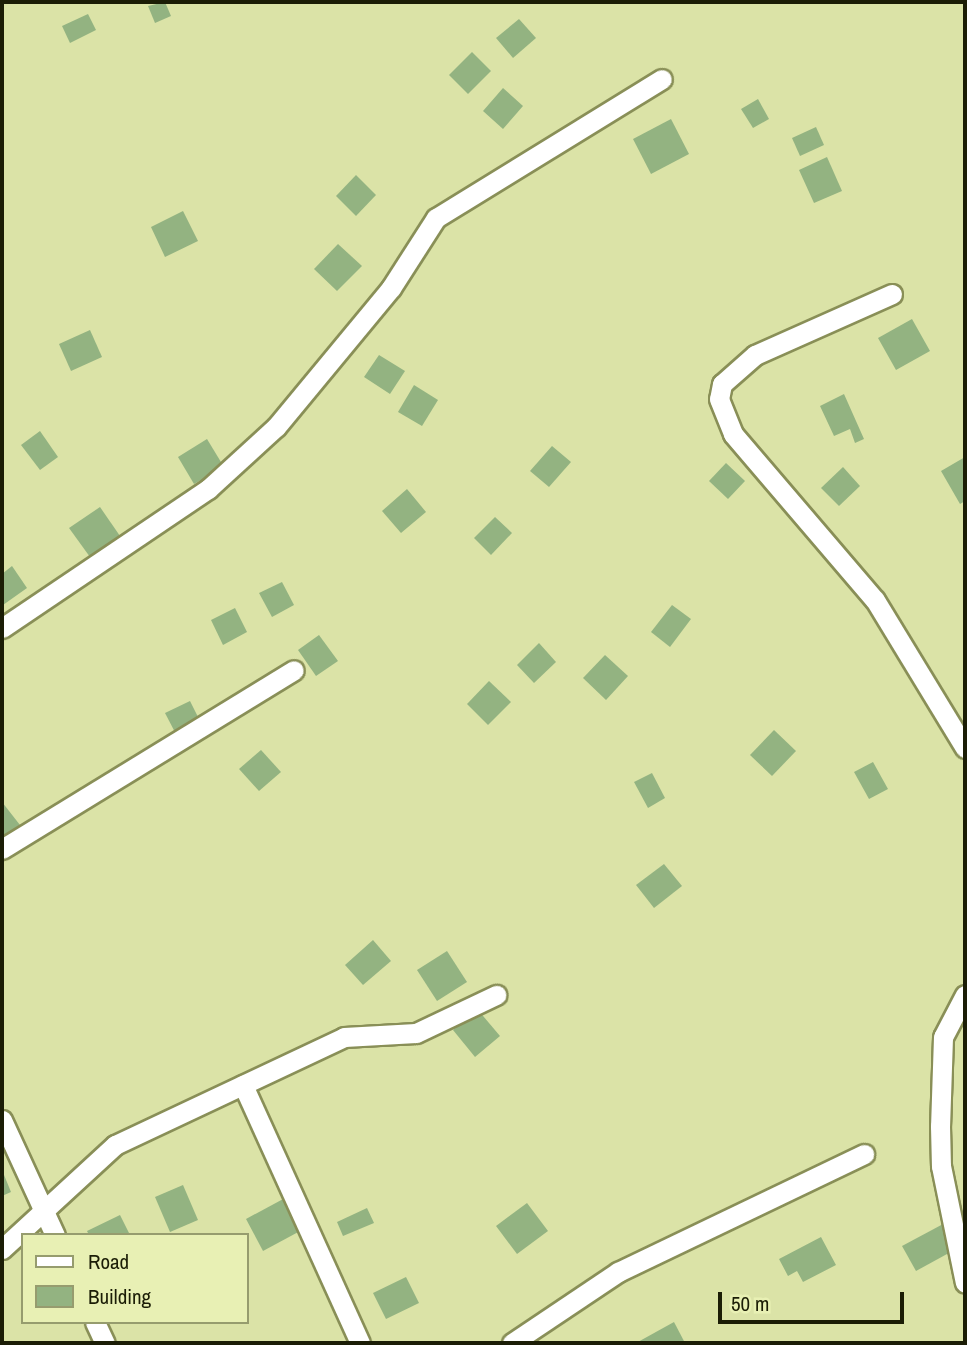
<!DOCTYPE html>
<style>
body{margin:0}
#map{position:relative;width:967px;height:1345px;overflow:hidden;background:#dbe3a7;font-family:"Archivo Narrow",sans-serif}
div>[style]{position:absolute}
.building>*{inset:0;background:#93b381}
.roads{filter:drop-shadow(2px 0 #898f57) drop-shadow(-2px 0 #898f57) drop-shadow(0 2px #898f57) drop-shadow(0 -2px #898f57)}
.minor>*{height:19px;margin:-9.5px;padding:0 9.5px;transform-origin:9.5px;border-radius:9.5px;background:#fff}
span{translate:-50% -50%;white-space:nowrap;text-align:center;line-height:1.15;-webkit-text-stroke:5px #e8f0b4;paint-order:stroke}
.frame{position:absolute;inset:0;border:4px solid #1b1d06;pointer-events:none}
.legend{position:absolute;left:21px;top:1233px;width:228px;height:91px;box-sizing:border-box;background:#e8f0b4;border:2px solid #969c6e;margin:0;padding:9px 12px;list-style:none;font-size:21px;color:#1b1d06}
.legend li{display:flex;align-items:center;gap:14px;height:35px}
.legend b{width:35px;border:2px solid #969c6e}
.scale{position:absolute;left:718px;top:1292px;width:186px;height:32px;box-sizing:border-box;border:4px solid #1b1d06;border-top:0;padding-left:9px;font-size:21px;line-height:24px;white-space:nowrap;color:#1b1d06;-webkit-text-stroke:5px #e8f0b4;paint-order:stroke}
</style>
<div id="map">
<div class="building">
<div style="clip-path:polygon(165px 2px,171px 16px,155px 23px,148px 6px)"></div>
<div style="clip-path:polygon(88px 14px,96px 30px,70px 43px,62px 26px)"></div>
<div style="clip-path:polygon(519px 19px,536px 38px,513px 58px,496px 38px)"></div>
<div style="clip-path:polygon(472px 52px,491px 71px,468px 94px,449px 75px)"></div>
<div style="clip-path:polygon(503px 88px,523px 106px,503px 129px,483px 111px)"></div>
<div style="clip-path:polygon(758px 99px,769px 119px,753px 128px,741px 109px)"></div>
<div style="clip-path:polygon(671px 119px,689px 154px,651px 174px,633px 139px)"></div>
<div style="clip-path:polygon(816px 127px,824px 145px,800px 156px,792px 138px)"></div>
<div style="clip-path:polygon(827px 157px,842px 191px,814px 203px,799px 170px)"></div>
<div style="clip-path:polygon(356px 175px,376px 195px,356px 216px,336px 196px)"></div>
<div style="clip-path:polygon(183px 211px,198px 241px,165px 257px,151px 227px)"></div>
<div style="clip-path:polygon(338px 244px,362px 266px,337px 291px,314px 269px)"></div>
<div style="clip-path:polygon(912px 319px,930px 351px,896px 370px,878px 338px)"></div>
<div style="clip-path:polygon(90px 330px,102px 357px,71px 371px,59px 344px)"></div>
<div style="clip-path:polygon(379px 355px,405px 371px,390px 394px,364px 377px)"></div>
<div style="clip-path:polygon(414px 385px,438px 400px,422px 426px,398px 412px)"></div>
<div style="clip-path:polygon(844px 394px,864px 439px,855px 443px,850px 429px,834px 436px,820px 406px)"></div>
<div style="clip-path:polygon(40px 431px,58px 457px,40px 470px,21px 445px)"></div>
<div style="clip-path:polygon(207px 439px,224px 467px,194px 484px,178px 457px)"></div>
<div style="clip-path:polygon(552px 446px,571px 462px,549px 487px,530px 471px)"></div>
<div style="clip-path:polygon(965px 457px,965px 501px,960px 504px,941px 471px)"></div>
<div style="clip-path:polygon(726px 463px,745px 481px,728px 499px,709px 481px)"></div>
<div style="clip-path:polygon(843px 467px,860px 486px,839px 506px,821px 488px)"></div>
<div style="clip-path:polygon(407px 489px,426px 512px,401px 533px,382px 511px)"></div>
<div style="clip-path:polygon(100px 507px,120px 536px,90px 557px,69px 528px)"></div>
<div style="clip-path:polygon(495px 517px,512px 533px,491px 555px,474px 538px)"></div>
<div style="clip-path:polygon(12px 566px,27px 588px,3px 605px,2px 574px)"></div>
<div style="clip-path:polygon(282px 582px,294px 605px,272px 617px,259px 593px)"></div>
<div style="clip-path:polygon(672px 605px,691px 619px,670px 647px,651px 632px)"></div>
<div style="clip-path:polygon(235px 608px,247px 632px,223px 645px,211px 620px)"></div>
<div style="clip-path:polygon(319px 635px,338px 661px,316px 676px,298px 650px)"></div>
<div style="clip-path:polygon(539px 643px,556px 662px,534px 683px,517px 665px)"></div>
<div style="clip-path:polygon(605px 655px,628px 676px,606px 700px,583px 678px)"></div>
<div style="clip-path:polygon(489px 681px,511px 702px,488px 725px,467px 704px)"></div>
<div style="clip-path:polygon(190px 701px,202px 725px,178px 738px,165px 713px)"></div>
<div style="clip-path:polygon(774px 730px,796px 751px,772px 776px,750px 755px)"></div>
<div style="clip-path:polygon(261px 750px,281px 772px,259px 791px,239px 769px)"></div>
<div style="clip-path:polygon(873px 762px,888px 789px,869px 799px,854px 772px)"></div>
<div style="clip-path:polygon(652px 773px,665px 798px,648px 808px,634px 782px)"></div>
<div style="clip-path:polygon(2px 802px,20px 825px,2px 839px)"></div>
<div style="clip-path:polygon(664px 864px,682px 886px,654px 908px,636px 885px)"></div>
<div style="clip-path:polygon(373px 940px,391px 961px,363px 985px,345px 965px)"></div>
<div style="clip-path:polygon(447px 951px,467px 982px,437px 1001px,417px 970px)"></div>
<div style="clip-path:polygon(478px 1010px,500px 1036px,475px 1057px,453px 1030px)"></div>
<div style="clip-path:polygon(2px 1170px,11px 1192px,2px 1196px)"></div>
<div style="clip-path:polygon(183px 1185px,198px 1220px,170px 1232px,155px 1197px)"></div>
<div style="clip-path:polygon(285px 1198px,302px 1230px,263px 1251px,246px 1219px)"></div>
<div style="clip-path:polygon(527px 1203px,548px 1231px,517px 1254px,496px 1226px)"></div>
<div style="clip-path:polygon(367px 1208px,374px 1223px,343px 1236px,337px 1222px)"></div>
<div style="clip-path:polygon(120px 1215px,130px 1235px,89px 1235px,87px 1231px)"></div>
<div style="clip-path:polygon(945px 1223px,958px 1248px,916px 1271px,902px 1246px)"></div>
<div style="clip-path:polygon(821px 1237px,836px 1265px,803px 1282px,797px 1271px,788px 1276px,779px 1259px)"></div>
<div style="clip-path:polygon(406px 1277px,419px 1303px,386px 1319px,373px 1293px)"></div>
<div style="clip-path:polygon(674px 1322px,685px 1343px,636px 1343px)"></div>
</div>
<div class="roads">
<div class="minor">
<div style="left:892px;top:294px;width:150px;rotate:156deg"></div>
<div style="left:755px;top:355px;width:44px;rotate:138.7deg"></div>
<div style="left:722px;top:384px;width:15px;rotate:101deg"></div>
<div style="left:719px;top:399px;width:38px;rotate:68deg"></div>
<div style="left:733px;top:434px;width:218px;rotate:49.5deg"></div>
<div style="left:875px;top:600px;width:173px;rotate:58.7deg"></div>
<div style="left:2px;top:628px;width:249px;rotate:-34deg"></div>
<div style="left:208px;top:489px;width:92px;rotate:-42.4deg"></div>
<div style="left:276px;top:427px;width:180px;rotate:-50.4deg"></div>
<div style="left:391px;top:288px;width:83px;rotate:-57.3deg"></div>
<div style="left:436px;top:218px;width:265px;rotate:-31.6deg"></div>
<div style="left:2px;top:849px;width:342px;rotate:-31.5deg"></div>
<div style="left:965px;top:995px;width:47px;rotate:117.6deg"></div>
<div style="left:943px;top:1037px;width:89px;rotate:91.9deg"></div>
<div style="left:940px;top:1126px;width:40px;rotate:88.6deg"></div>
<div style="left:941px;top:1166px;width:119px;rotate:78.4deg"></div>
<div style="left:243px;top:1085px;width:283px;rotate:65.6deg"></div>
<div style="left:2px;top:1120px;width:127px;rotate:65.3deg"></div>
<div style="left:2px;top:1249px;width:154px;rotate:-42.6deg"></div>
<div style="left:115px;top:1145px;width:253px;rotate:-25.2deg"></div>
<div style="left:344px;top:1037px;width:72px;rotate:-3.2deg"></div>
<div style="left:416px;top:1033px;width:89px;rotate:-25.4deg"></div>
<div style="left:95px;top:1322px;width:23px;rotate:65deg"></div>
<div style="left:512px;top:1343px;width:128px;rotate:-33.8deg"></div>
<div style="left:618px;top:1272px;width:273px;rotate:-25.6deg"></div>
</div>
</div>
<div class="frame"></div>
<ul class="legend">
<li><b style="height:9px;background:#fff"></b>Road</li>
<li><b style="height:19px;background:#93b381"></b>Building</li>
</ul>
<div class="scale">50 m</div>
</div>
